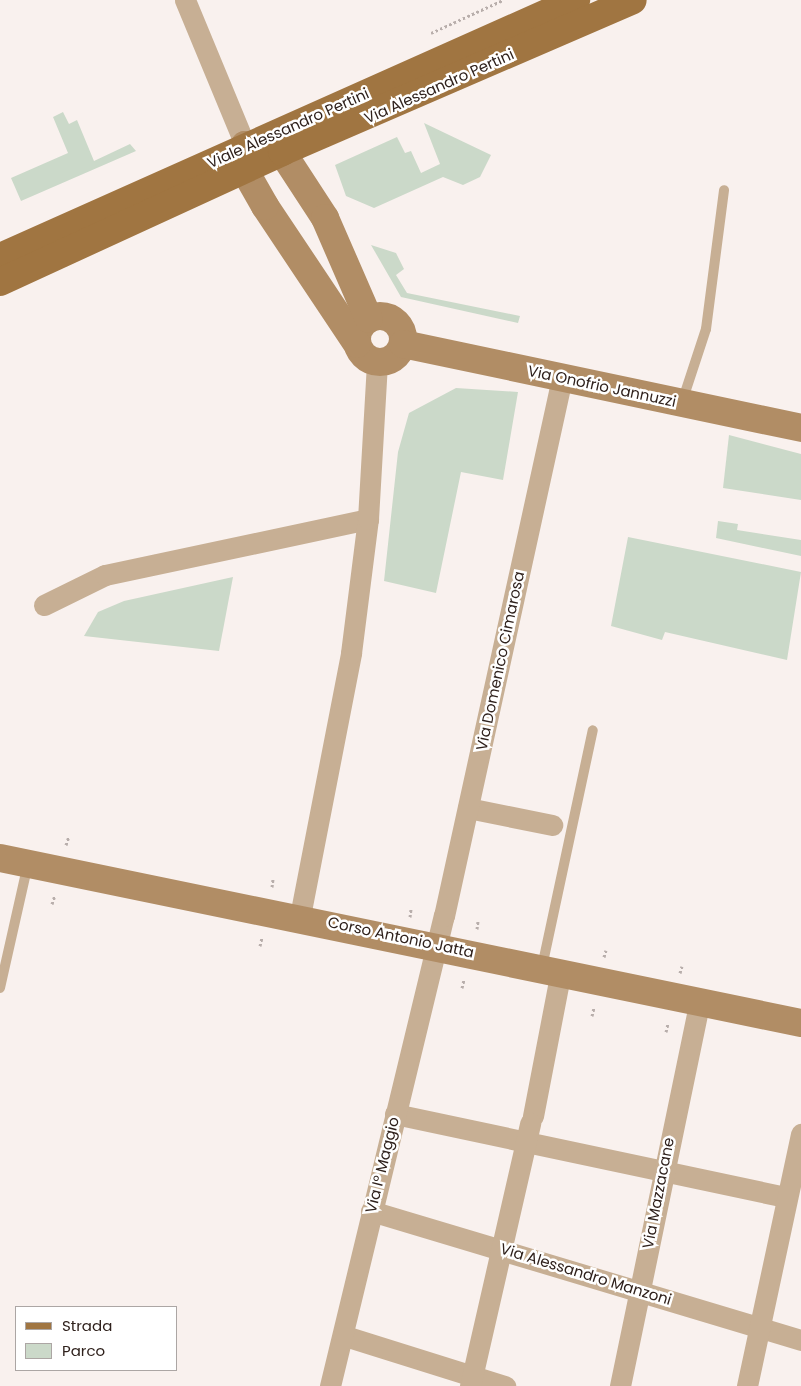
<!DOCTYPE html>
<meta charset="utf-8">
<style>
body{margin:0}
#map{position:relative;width:801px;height:1386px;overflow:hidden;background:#f9f1ee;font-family:Poppins,sans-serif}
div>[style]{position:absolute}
.green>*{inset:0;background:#cbd9c9}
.path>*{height:3px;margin-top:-1.5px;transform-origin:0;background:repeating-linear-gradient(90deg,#b8aeab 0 2.5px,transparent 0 5px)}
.lane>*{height:10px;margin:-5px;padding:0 5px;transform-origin:5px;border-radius:5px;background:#c7af94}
.street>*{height:21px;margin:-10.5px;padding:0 10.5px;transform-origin:10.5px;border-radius:10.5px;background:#c7af94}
.secondary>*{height:28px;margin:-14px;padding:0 14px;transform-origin:14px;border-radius:14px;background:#b18d65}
.secondary>.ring{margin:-14px;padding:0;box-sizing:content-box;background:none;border:28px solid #b18d65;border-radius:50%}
.primary>*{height:28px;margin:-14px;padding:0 14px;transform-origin:14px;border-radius:14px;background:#a07541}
span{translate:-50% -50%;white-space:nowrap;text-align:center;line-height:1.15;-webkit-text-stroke:5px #fff;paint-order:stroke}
.street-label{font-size:15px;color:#2f211c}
.legend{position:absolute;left:15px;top:1306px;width:162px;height:65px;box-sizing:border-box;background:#fff;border:1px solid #aca6a4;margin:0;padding:6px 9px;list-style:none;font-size:15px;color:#2f211c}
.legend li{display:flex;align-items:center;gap:10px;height:25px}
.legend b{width:25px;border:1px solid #aca6a4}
</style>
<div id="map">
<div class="green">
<div style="clip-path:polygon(63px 112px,69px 124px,77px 120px,94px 161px,130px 144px,136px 151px,21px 201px,11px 178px,68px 153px,53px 117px)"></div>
<div style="clip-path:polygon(424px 123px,491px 155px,480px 177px,463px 185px,443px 177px,374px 208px,346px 196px,335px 165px,397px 137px,405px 153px,411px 151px,421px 173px,440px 164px)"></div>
<div style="clip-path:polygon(371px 245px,396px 253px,404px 269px,396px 275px,407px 293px,520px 316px,518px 323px,401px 297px)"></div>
<div style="clip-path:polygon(456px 388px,518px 392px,503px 480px,461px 472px,436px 593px,384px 581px,398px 452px,409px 413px)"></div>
<div style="clip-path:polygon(729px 435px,801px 454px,801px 500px,723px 488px)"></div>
<div style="clip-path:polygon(718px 521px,738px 524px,737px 530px,801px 540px,801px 556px,716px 538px)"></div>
<div style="clip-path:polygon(628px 537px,801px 572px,787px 660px,665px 632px,662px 640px,611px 626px)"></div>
<div style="clip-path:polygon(233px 577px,219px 651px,84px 636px,98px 612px,124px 601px)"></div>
</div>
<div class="path">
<div style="left:431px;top:33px;width:79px;rotate:-24.6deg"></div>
<div style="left:66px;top:845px;width:9px;rotate:-72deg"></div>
<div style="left:272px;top:887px;width:8px;rotate:-83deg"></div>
<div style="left:52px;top:904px;width:9px;rotate:-72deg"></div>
<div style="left:410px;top:917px;width:8px;rotate:-83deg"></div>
<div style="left:477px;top:929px;width:8px;rotate:-83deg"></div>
<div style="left:260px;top:946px;width:9px;rotate:-77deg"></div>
<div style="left:604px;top:957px;width:7px;rotate:-74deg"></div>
<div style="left:680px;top:973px;width:7px;rotate:-74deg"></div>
<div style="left:462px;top:988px;width:9px;rotate:-77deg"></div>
<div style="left:592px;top:1016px;width:9px;rotate:-77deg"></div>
<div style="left:666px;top:1032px;width:9px;rotate:-77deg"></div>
</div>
<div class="lane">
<div style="left:682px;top:402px;width:77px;rotate:-71.8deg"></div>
<div style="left:706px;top:329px;width:140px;rotate:-82.6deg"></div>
<div style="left:542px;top:967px;width:242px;rotate:-77.9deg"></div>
<div style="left:0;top:988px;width:127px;rotate:-77.3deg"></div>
</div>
<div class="street">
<div style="left:185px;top:0;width:157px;rotate:67.5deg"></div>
<div style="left:44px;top:605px;width:68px;rotate:-26.2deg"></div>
<div style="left:105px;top:575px;width:269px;rotate:-12deg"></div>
<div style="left:468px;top:808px;width:86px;rotate:11.4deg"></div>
<div style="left:300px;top:916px;width:268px;rotate:-79deg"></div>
<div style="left:351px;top:653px;width:135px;rotate:-82.8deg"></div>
<div style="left:368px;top:519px;width:157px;rotate:-86.7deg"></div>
<div style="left:395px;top:1114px;width:398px;rotate:12deg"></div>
<div style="left:533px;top:1116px;width:148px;rotate:-79.1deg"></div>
<div style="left:371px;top:1211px;width:449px;rotate:16.7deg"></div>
<div style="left:345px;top:1336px;width:168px;rotate:17.4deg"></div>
<div style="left:330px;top:1386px;width:484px;rotate:-76.4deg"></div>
<div style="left:444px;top:916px;width:551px;rotate:-77.63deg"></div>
<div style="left:470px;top:1386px;width:270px;rotate:-77.1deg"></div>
<div style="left:620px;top:1386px;width:393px;rotate:-78.3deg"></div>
<div style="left:747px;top:1386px;width:258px;rotate:-77.9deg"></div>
</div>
<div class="secondary">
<div class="ring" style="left:357px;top:316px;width:18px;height:18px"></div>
<div style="left:357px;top:344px;width:166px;rotate:-123.7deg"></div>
<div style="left:265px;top:206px;width:40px;rotate:-119.7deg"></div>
<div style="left:245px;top:171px;width:26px;rotate:-90deg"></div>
<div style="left:245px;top:145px;width:38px;rotate:11deg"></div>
<div style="left:282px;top:152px;width:79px;rotate:56.9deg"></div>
<div style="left:325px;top:218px;width:110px;rotate:66.5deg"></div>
<div style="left:403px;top:344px;width:407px;rotate:11.9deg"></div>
<div style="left:0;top:858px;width:818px;rotate:11.64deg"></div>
</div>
<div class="primary">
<div style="left:0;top:257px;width:631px;rotate:-24.05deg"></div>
<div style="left:0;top:282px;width:311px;rotate:-24.7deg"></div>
<div style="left:282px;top:152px;width:382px;rotate:-23.4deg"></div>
</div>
<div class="street-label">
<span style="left:439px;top:86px;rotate:-24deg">Via Alessandro Pertini</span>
<span style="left:288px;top:128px;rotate:-24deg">Viale Alessandro Pertini</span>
<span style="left:602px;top:386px;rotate:12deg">Via Onofrio Jannuzzi</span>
<span style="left:500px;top:661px;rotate:-78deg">Via Domenico Cimarosa</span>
<span style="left:401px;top:937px;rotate:12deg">Corso Antonio Jatta</span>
<span style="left:382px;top:1165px;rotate:-76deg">Via I° Maggio</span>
<span style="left:658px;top:1193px;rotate:-79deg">Via Mazzacane</span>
<span style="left:586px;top:1274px;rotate:17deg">Via Alessandro Manzoni</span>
</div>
<ul class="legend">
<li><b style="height:6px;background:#a07541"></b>Strada</li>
<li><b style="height:14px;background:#cbd9c9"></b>Parco</li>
</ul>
</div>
